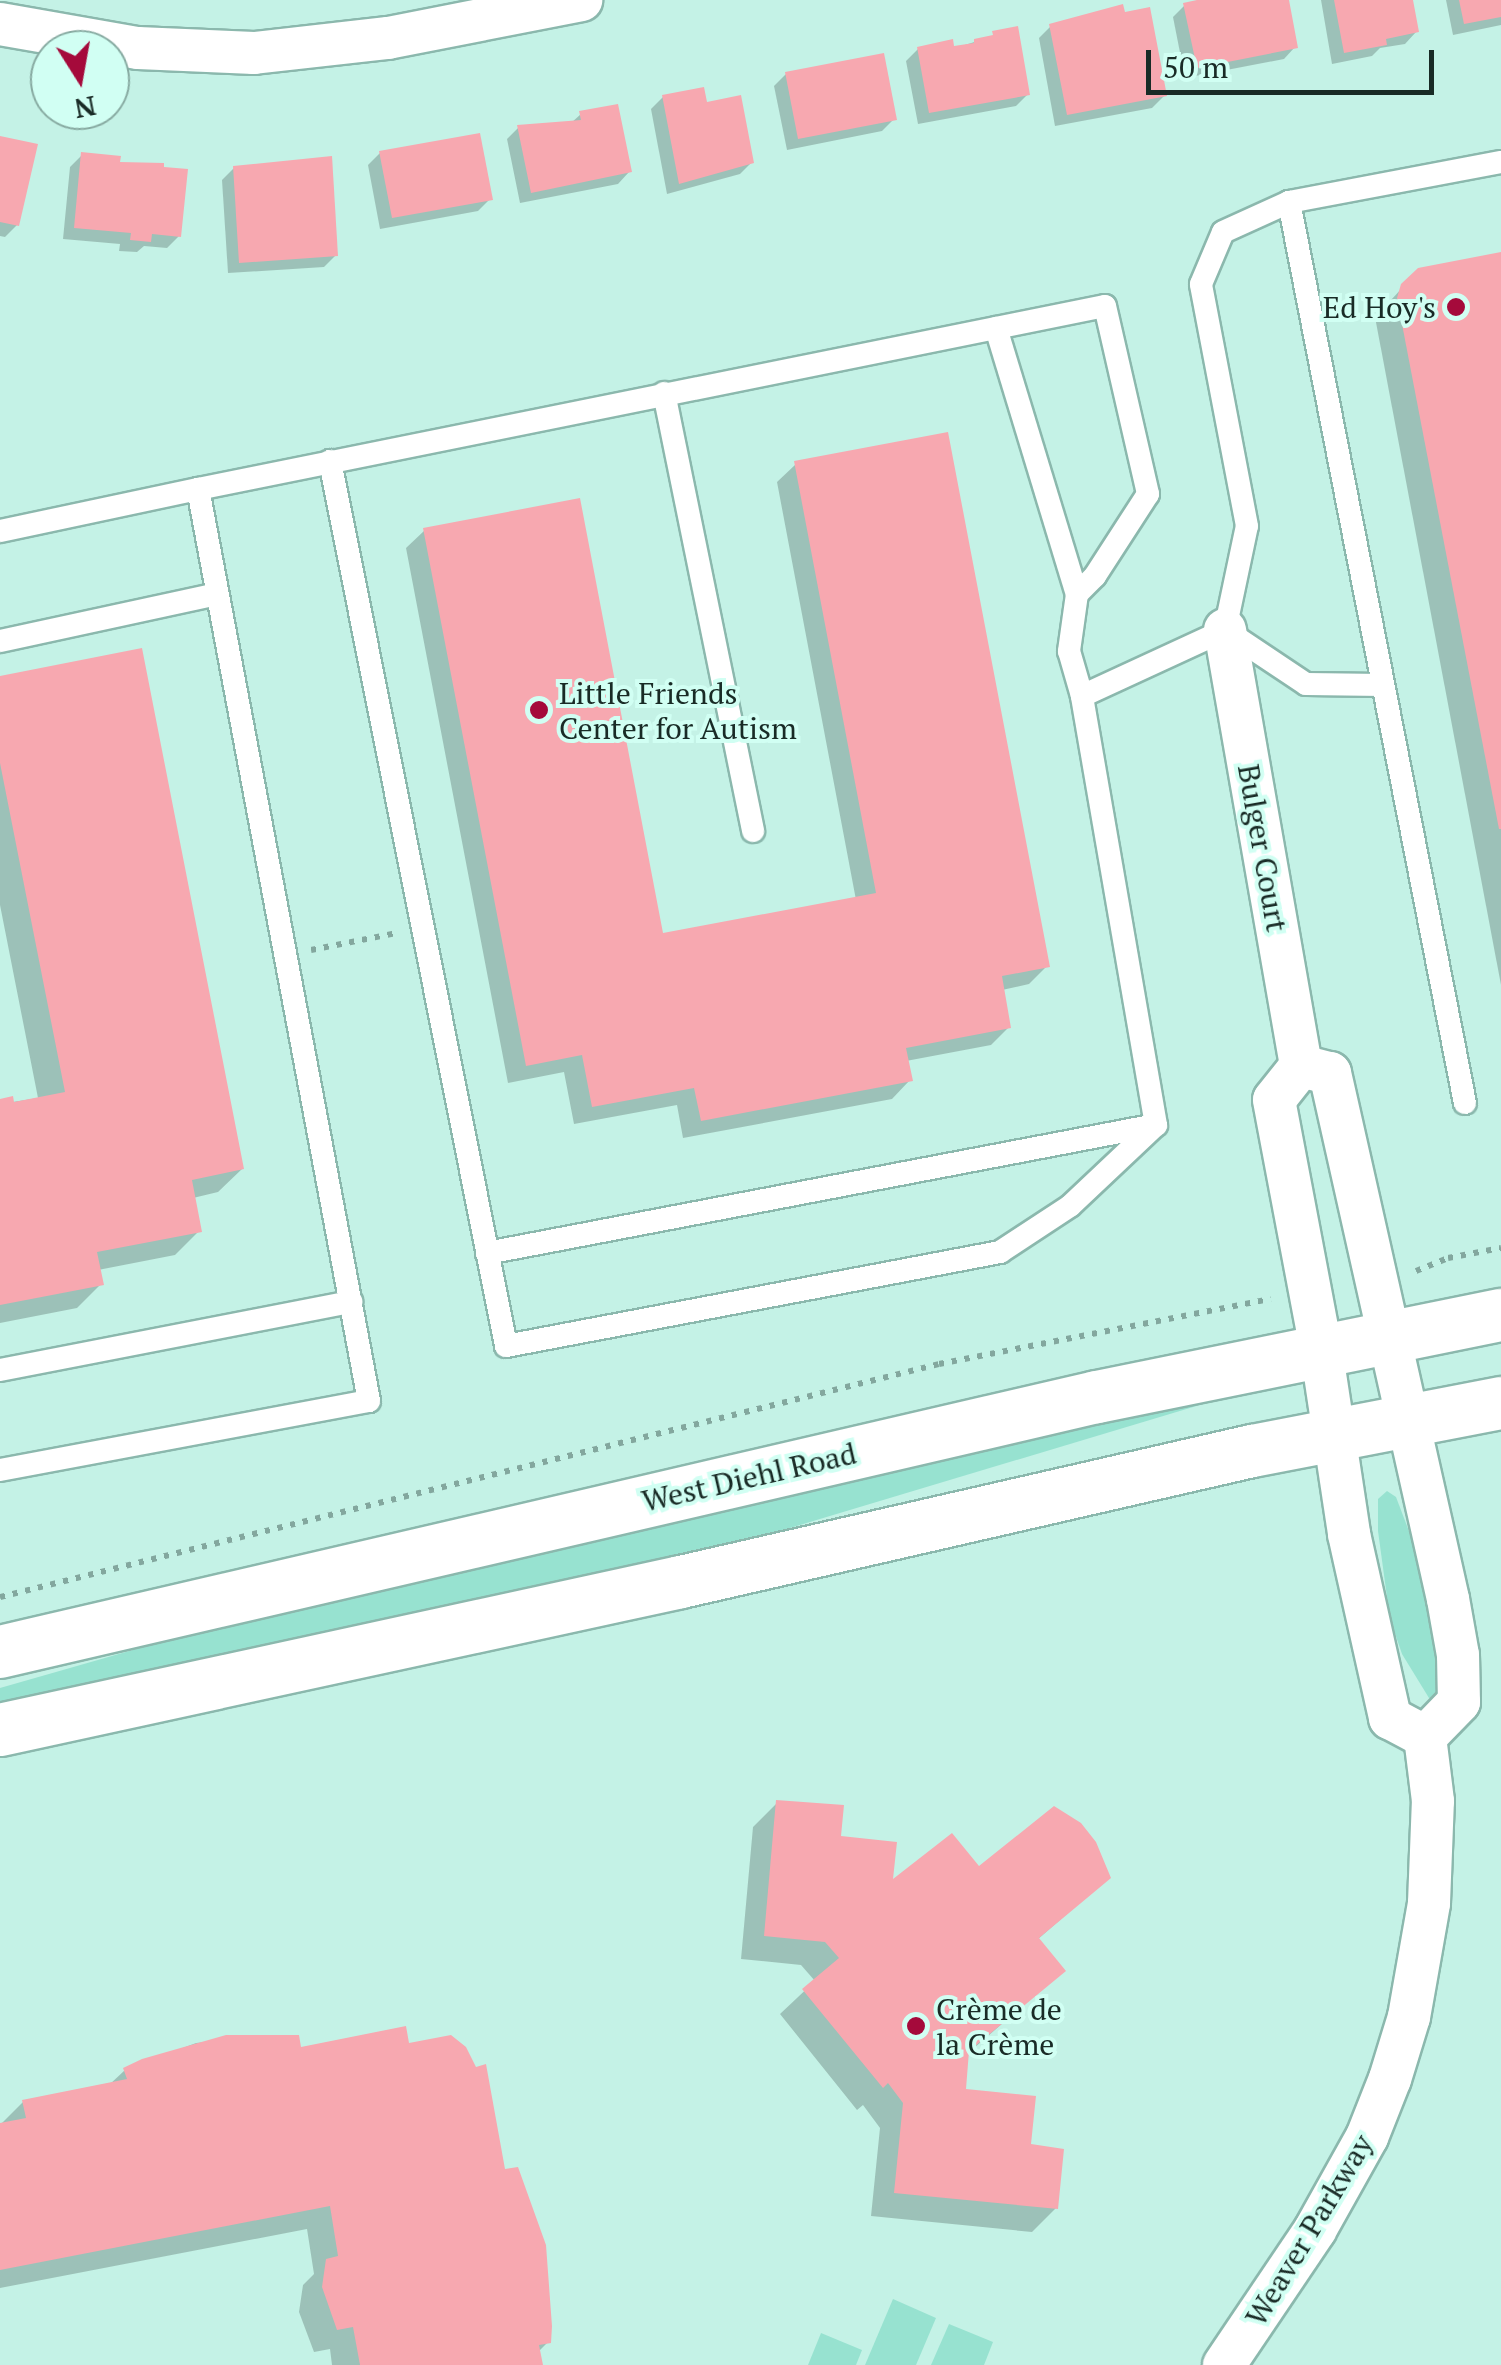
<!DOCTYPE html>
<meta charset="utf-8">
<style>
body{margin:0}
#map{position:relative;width:1501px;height:2365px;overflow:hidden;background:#c4f2e6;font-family:"PT Serif",serif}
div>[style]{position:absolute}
.green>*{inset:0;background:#97e2d0}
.shadow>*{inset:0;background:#0003}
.building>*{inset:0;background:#f7a8b0}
.path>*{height:6px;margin-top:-3px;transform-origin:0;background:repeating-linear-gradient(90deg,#83a79e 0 5px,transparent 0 13px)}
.roads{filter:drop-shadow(2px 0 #8bb8ad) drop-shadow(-2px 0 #8bb8ad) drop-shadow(0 2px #8bb8ad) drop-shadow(0 -2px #8bb8ad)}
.service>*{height:22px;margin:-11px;padding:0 11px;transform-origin:11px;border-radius:11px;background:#fff}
.minor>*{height:42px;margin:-21px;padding:0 21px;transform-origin:21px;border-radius:21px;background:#fff}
.tertiary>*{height:52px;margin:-26px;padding:0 26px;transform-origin:26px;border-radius:26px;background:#fff}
.dots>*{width:28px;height:28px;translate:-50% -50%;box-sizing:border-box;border:5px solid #d1fff3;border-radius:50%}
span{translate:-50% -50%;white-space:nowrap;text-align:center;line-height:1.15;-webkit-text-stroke:8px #d1fff3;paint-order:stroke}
.poi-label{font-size:30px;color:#192b26}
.right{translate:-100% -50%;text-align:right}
.left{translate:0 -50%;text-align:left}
.street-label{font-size:30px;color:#192b26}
.north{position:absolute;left:30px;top:30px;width:100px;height:100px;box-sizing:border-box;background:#d1fff3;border:2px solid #87aaa1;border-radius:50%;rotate:169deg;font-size:28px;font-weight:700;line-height:40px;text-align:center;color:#192b26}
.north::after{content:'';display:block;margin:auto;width:35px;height:45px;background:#a50a3b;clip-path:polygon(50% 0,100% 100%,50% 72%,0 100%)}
.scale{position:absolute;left:1146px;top:50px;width:288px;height:45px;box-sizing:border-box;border:5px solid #192b26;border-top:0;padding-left:12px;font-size:30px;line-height:35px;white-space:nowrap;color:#192b26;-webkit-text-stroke:8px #d1fff3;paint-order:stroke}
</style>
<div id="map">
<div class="green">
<div style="clip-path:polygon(1243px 1392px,680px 1561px,0 1708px,0 1688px,297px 1603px,515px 1550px)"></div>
<div style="clip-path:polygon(1387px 1491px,1396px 1497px,1418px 1555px,1441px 1682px,1437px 1699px,1429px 1698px,1402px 1654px,1390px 1619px,1378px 1531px,1378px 1499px)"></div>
<div style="clip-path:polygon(893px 2299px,936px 2318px,916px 2365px,865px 2365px)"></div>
<div style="clip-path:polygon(949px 2324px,993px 2342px,984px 2365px,931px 2365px)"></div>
<div style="clip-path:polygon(821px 2333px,862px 2350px,856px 2365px,808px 2365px)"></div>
</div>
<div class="shadow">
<div style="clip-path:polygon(1199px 0,1286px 0,1295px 47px,1284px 59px,1185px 78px,1173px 17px,1185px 5px)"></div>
<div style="clip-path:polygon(1321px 0,1411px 0,1416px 32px,1405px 44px,1380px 48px,1372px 56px,1332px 64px)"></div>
<div style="clip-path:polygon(1446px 0,1501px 0,1501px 25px,1453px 35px)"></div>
<div style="clip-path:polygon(1051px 26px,1164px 96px,1152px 108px,1055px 126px,1039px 38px)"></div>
<div style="clip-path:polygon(1016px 29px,1028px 94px,1016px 106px,918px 124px,906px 61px,918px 49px,952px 49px)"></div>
<div style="clip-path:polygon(786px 74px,894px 119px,882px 131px,787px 150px,774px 86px)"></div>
<div style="clip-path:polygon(663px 97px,705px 105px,752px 162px,740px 174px,667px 194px,651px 109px)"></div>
<div style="clip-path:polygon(581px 114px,629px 172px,618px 184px,520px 203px,507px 139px,519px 127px,571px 123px)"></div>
<div style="clip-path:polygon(0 139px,17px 225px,5px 237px,0 236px)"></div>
<div style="clip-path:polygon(380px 153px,490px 199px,478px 211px,380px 229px,368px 165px)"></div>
<div style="clip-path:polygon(82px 155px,118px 164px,179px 236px,167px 248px,144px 246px,137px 252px,119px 251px,120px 244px,63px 239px,70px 167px)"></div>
<div style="clip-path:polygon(234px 168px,336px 255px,324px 267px,228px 273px,222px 180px)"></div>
<div style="clip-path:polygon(1501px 254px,1501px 985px,1375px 317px,1419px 270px)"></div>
<div style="clip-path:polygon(796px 464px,1047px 966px,1029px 984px,1002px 990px,1009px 1027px,991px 1045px,906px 1061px,910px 1080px,892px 1099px,683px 1138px,677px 1105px,574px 1124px,564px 1072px,508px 1083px,406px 548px,425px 530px,661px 936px,856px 900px,777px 482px)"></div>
<div style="clip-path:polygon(0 678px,242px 1169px,218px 1192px,193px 1198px,199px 1231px,175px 1255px,98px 1270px,101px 1284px,77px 1308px,0 1323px,0 1104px,38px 1098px,0 905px)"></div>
<div style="clip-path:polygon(777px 1803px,838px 1838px,890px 1885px,979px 1869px,1108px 1878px,1037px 1940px,1063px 1971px,966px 2055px,963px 2092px,1028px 2147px,1056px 2208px,1032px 2232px,871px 2216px,880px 2128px,863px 2105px,857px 2110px,780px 2014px,815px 1981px,801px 1965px,741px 1959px,753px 1827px)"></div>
<div style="clip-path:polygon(282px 2035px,297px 2037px,299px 2050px,407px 2046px,502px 2172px,548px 2342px,538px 2352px,540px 2365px,332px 2365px,330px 2349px,314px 2352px,299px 2312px,303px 2285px,314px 2274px,307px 2229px,0 2288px,0 2125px,23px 2102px,109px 2085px,125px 2070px,196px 2043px)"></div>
</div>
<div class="building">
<div style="clip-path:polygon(1197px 0,1289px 0,1298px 48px,1197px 68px,1183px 3px)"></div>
<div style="clip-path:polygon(1334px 0,1413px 0,1419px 32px,1386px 39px,1387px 45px,1344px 53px)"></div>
<div style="clip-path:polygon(1459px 0,1501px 0,1501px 17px,1464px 24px)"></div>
<div style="clip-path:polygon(1123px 4px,1125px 12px,1150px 7px,1167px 96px,1067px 115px,1049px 24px)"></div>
<div style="clip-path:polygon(1018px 26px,1030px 95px,929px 113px,917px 47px,953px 39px,954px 46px,974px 43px,974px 39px,993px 35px,992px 31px)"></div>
<div style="clip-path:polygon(884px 53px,897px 120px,798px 139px,785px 72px)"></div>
<div style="clip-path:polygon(704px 87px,707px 102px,741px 95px,754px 163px,679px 184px,662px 95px)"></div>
<div style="clip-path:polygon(618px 104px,632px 172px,531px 193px,517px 125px,581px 120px,579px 111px)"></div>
<div style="clip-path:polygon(480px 133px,493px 200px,392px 218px,379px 151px)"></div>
<div style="clip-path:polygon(0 136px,38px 144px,19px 226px,0 222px)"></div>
<div style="clip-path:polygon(81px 152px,121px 156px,120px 162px,164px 163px,164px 167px,188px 169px,181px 237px,152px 234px,151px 242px,130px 240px,131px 233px,74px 228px)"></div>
<div style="clip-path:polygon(332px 156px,338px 256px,239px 263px,233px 166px)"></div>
<div style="clip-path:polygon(1501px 252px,1501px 829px,1499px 829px,1397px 298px,1401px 284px,1418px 268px)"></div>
<div style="clip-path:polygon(948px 432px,1050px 967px,1002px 976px,1011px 1028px,906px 1048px,913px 1081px,701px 1121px,694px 1088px,592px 1107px,582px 1055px,526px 1066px,423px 528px,580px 498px,663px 933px,876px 893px,794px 461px)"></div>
<div style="clip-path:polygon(142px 648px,244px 1169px,192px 1180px,202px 1232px,97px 1252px,104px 1285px,0 1305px,0 1099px,13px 1096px,14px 1102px,65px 1092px,0 763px,0 676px)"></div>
<div style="clip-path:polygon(776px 1800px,844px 1805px,841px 1836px,897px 1842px,893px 1879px,952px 1833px,979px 1866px,1054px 1806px,1081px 1823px,1096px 1842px,1111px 1878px,1039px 1938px,1066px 1971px,969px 2051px,966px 2089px,1036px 2096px,1031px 2144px,1064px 2149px,1058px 2209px,894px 2193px,903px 2103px,888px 2083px,883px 2088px,802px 1989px,839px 1958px,825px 1942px,764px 1936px)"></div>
<div style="clip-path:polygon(406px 2026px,409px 2043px,451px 2035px,466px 2047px,476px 2067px,486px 2064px,505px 2169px,518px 2167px,546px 2245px,552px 2326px,551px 2343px,539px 2345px,543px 2365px,360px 2365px,353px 2327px,337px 2330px,322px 2287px,326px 2259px,338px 2256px,330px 2206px,0 2270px,0 2123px,26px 2118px,22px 2100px,127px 2079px,123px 2068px,142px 2059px,226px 2035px,299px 2035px,301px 2047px)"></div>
</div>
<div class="path">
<div style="left:311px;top:950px;width:88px;rotate:-11.2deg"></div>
<div style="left:1416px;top:1271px;width:35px;rotate:-22deg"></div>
<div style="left:1448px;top:1258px;width:54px;rotate:-10.7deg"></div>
<div style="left:0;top:1597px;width:967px;rotate:-13.94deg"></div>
<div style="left:939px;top:1364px;width:338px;rotate:-11.1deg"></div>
</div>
<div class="roads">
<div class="service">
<div style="left:1289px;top:202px;width:918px;rotate:78.95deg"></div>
<div style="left:996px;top:328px;width:278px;rotate:73.1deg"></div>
<div style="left:664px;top:393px;width:447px;rotate:78.5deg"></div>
<div style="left:330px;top:461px;width:902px;rotate:78.75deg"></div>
<div style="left:506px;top:1346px;width:503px;rotate:-10.77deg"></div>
<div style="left:1000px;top:1252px;width:84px;rotate:-33.3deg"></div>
<div style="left:1070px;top:1206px;width:118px;rotate:-43.3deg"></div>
<div style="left:1156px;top:1125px;width:435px;rotate:-99.8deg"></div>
<div style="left:0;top:531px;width:202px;rotate:-12deg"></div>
<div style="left:1225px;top:630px;width:106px;rotate:-78.1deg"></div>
<div style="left:1247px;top:526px;width:246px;rotate:-100.8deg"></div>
<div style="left:1201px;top:284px;width:56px;rotate:-67.1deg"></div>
<div style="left:1223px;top:232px;width:72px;rotate:-24.4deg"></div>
<div style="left:1289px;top:202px;width:216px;rotate:-10.7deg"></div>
<div style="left:1225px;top:630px;width:97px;rotate:33.7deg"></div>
<div style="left:1306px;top:684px;width:77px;rotate:0.7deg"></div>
<div style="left:0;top:641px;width:222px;rotate:-12.2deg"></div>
<div style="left:487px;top:1253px;width:681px;rotate:-10.83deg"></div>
<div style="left:0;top:1370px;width:358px;rotate:-11deg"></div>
<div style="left:0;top:1470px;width:375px;rotate:-10.6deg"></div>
<div style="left:369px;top:1401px;width:928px;rotate:-100.62deg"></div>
<div style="left:198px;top:489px;width:925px;rotate:-11.41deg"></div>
<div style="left:1105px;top:306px;width:193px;rotate:77.1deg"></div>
<div style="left:1148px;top:494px;width:98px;rotate:122.9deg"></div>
<div style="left:1095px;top:576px;width:25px;rotate:135deg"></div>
<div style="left:1077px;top:594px;width:58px;rotate:98deg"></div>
<div style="left:1069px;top:651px;width:47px;rotate:73.9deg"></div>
<div style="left:1082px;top:696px;width:157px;rotate:-24.8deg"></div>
</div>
<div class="minor">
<div style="left:0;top:24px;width:140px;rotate:9.9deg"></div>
<div style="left:138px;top:48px;width:116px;rotate:2.5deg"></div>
<div style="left:254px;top:53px;width:135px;rotate:-6.4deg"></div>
<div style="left:388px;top:38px;width:197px;rotate:-11.1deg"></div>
<div style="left:1225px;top:630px;width:443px;rotate:80.1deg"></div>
<div style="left:1301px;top:1066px;width:43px;rotate:128.5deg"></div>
<div style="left:1274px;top:1100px;width:252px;rotate:79.3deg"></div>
<div style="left:1321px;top:1348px;width:188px;rotate:81.4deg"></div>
<div style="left:1349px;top:1534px;width:189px;rotate:77.4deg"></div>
<div style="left:1390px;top:1718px;width:40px;rotate:28deg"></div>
<div style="left:1301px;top:1066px;width:30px;rotate:14deg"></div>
<div style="left:1330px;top:1073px;width:539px;rotate:77.36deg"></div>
<div style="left:1448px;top:1599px;width:57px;rotate:79.9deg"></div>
<div style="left:1458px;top:1655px;width:47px;rotate:88.8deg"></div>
<div style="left:1459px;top:1702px;width:49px;rotate:134.2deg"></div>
<div style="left:1224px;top:2365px;width:163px;rotate:-56deg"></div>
<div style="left:1315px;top:2230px;width:107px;rotate:-60.8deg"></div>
<div style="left:1367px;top:2137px;width:62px;rotate:-68.4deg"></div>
<div style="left:1390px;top:2079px;width:65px;rotate:-73deg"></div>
<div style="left:1409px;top:2017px;width:116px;rotate:-80deg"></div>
<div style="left:1429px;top:1903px;width:102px;rotate:-87.8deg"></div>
<div style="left:1433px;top:1801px;width:64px;rotate:-97.1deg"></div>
</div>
<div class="tertiary">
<div style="left:0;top:1652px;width:1126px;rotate:-13.09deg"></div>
<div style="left:1097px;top:1397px;width:412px;rotate:-11.5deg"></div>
<div style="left:0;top:1730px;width:697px;rotate:-12.26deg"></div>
<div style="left:681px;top:1582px;width:586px;rotate:-12.92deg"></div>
<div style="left:1252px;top:1451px;width:254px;rotate:-10.9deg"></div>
</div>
</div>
<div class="dots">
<div style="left:1456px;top:307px;background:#a50a3b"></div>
<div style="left:539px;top:710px;background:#a50a3b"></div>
<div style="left:916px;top:2026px;background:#a50a3b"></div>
</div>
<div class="poi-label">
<span class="right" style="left:1436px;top:307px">Ed Hoy's</span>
<span class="left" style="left:559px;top:710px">Little Friends<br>Center for Autism</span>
<span class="left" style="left:936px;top:2026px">Crème de<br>la Crème</span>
</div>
<div class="street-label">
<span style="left:1263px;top:848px;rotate:80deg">Bulger Court</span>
<span style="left:749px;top:1477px;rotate:-13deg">West Diehl Road</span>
<span style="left:1309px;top:2230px;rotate:-59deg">Weaver Parkway</span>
</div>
<div class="north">N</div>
<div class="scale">50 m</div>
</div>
